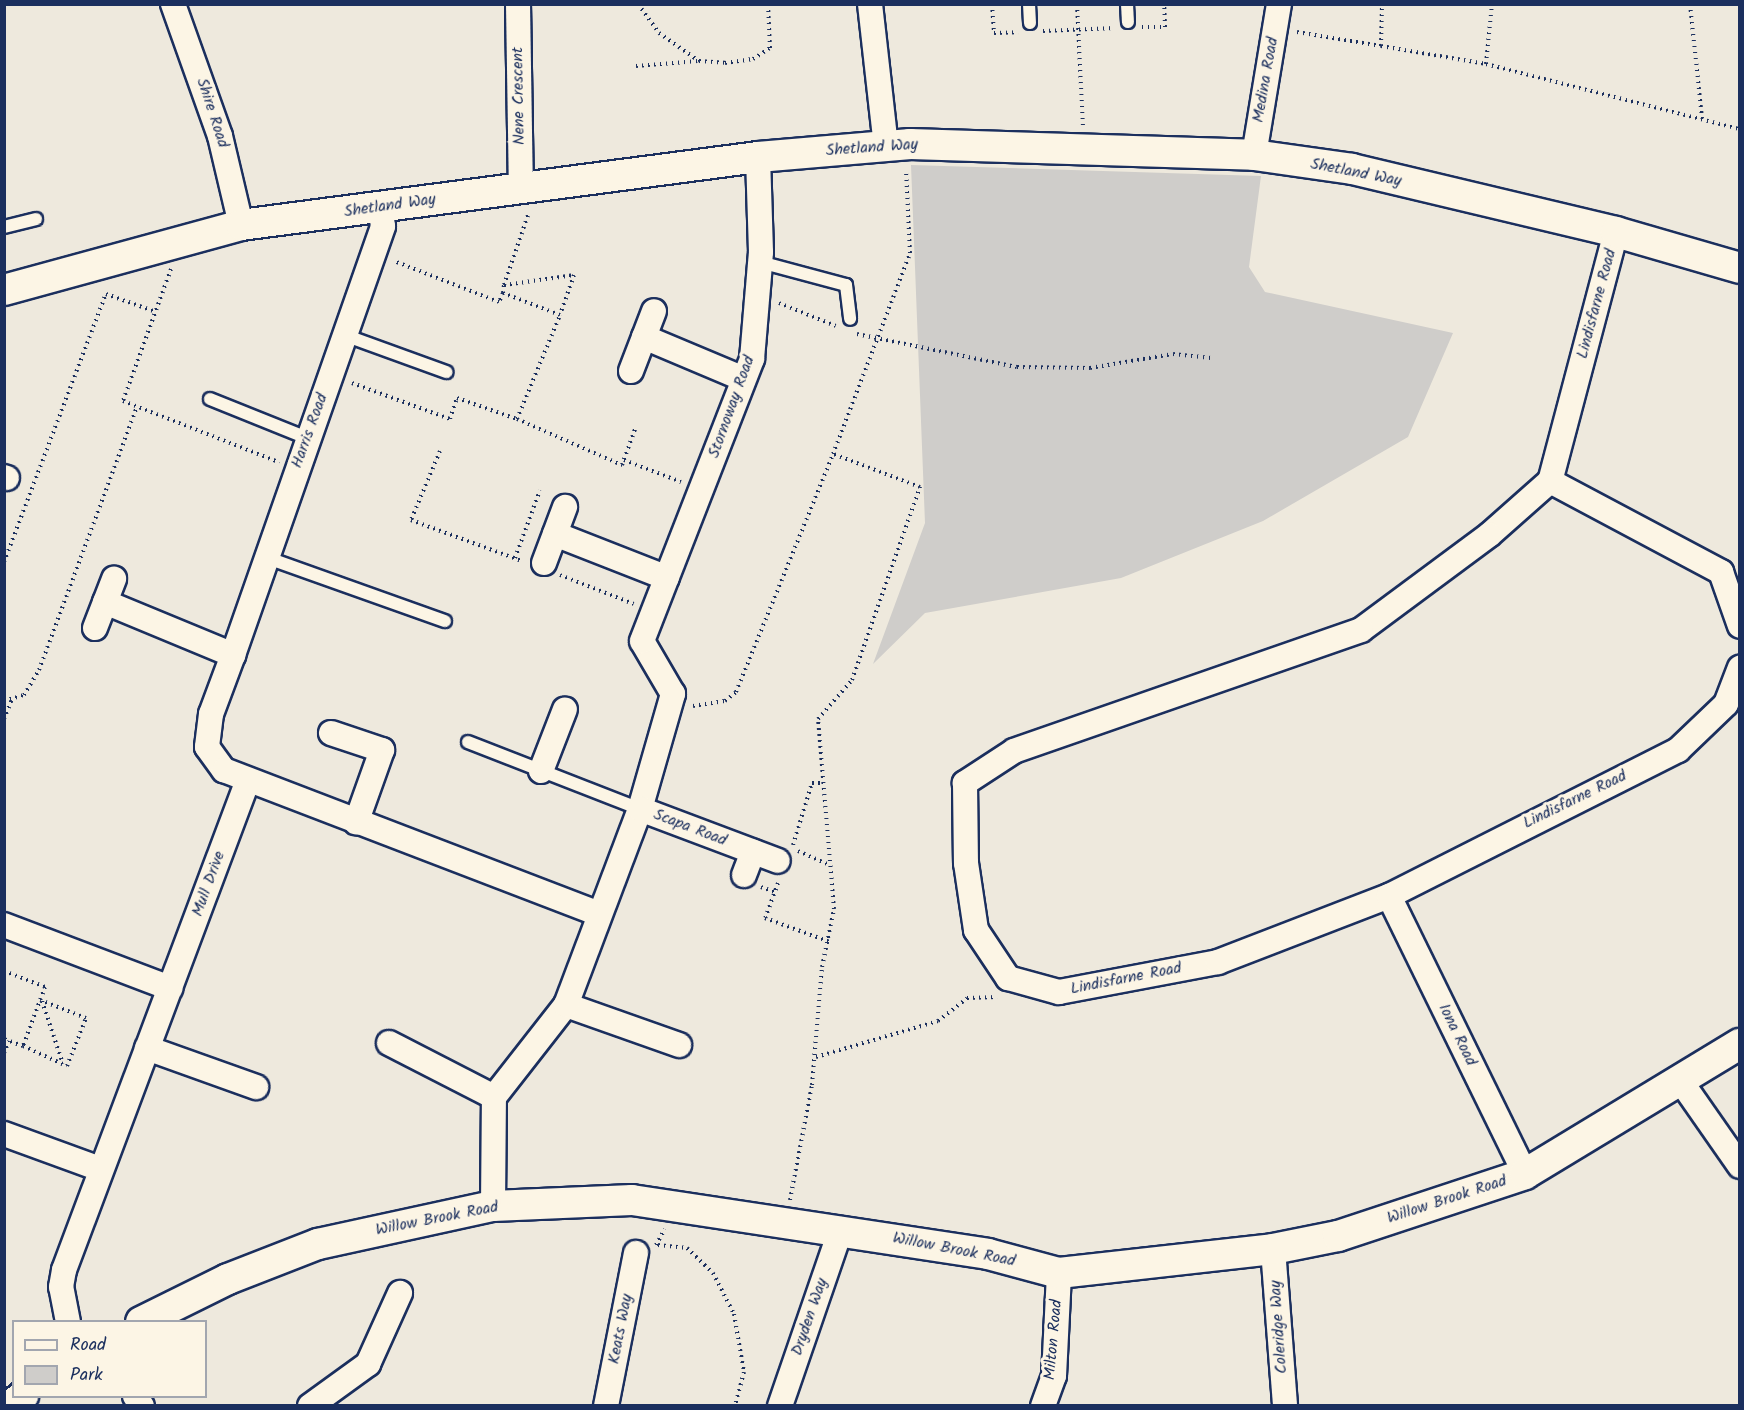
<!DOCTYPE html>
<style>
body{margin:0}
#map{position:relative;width:1744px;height:1410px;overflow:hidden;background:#eee9dd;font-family:Kalam,sans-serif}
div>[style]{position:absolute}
.green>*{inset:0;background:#cfcdca}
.path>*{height:4px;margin-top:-2px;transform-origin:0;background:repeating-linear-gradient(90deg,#1b2f5e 0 1.5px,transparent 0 6px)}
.roads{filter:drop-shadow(2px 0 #1b2f5e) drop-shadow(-2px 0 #1b2f5e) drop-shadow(0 2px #1b2f5e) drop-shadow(0 -2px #1b2f5e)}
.service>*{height:12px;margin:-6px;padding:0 6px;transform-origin:6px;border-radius:6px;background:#fcf5e5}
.minor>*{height:24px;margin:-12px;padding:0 12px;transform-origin:12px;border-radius:12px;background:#fcf5e5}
.tertiary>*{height:30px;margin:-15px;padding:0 15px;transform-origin:15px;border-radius:15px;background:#fcf5e5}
span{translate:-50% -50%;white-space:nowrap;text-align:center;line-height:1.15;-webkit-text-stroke:6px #fcf5e5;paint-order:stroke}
.street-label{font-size:16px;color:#1b2f5e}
.frame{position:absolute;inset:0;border:6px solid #1b2f5e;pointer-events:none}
.legend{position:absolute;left:12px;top:1320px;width:195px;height:78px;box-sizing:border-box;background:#fcf5e5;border:2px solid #a2a6af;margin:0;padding:8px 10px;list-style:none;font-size:18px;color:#1b2f5e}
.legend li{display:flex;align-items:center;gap:12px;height:30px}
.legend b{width:30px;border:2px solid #a2a6af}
</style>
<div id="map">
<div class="green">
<div style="clip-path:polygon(911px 165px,1261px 176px,1249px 267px,1265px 292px,1453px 333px,1408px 437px,1263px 521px,1121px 578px,925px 613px,873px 664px,925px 523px)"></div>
</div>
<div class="path">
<div style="left:638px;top:4px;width:36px;rotate:54deg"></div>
<div style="left:659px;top:33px;width:49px;rotate:35deg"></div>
<div style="left:699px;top:61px;width:26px;rotate:4deg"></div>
<div style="left:725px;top:63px;width:28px;rotate:-8deg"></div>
<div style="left:753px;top:59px;width:20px;rotate:-33deg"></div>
<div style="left:770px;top:48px;width:44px;rotate:-92.6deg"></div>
<div style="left:992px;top:4px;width:29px;rotate:86deg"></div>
<div style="left:994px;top:33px;width:24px;rotate:-2deg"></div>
<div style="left:1077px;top:4px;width:122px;rotate:87.2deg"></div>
<div style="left:1690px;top:4px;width:115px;rotate:84deg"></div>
<div style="left:1142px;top:27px;width:23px"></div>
<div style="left:1165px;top:27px;width:23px;rotate:-92deg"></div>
<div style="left:1043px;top:31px;width:71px;rotate:-2.4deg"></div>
<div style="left:1297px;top:32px;width:85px;rotate:9.5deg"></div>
<div style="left:1381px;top:46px;width:42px;rotate:-88.6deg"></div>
<div style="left:1381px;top:46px;width:107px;rotate:9.7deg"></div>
<div style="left:1486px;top:64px;width:60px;rotate:-84.3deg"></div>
<div style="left:1486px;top:64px;width:262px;rotate:14.4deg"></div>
<div style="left:636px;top:66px;width:62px;rotate:-4.6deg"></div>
<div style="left:171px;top:269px;width:140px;rotate:110deg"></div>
<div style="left:123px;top:401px;width:168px;rotate:21.4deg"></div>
<div style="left:504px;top:285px;width:77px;rotate:-71.1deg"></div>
<div style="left:503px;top:293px;width:8px;rotate:-83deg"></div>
<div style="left:504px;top:285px;width:71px;rotate:-8.1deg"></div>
<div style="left:574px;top:275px;width:42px;rotate:109.3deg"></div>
<div style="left:779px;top:303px;width:61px;rotate:22deg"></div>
<div style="left:857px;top:334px;width:163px;rotate:11.7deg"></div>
<div style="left:1017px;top:367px;width:73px;rotate:0.8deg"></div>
<div style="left:1090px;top:368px;width:84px;rotate:-9.6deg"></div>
<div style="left:1173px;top:354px;width:38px;rotate:6deg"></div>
<div style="left:352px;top:383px;width:104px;rotate:20.2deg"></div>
<div style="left:450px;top:419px;width:22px;rotate:-72deg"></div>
<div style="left:457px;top:398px;width:64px;rotate:19.3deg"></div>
<div style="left:517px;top:419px;width:113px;rotate:-67.5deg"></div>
<div style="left:560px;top:315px;width:61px;rotate:-158.9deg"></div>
<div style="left:503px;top:293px;width:10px;rotate:114deg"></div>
<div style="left:499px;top:302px;width:113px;rotate:-158.7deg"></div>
<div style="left:517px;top:419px;width:115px;rotate:23.7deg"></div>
<div style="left:622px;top:465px;width:38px;rotate:-70deg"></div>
<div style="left:440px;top:451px;width:75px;rotate:112.8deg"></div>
<div style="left:411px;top:520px;width:118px;rotate:20.3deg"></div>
<div style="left:624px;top:460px;width:61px;rotate:21.1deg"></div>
<div style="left:515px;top:558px;width:72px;rotate:-69.8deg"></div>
<div style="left:4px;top:562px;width:287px;rotate:-69.2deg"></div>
<div style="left:106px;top:294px;width:53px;rotate:19.8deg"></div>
<div style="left:560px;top:575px;width:79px;rotate:21.4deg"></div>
<div style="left:4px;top:701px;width:21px;rotate:-17deg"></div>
<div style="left:24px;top:695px;width:29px;rotate:-59deg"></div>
<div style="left:39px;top:670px;width:281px;rotate:-69.6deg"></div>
<div style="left:693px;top:706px;width:32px;rotate:-9deg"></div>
<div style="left:725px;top:701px;width:14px;rotate:-39deg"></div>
<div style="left:736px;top:692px;width:257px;rotate:-67.8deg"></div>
<div style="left:833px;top:454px;width:215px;rotate:-69deg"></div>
<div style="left:910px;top:253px;width:83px;rotate:-92.8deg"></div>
<div style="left:4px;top:719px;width:22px;rotate:-68deg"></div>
<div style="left:793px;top:845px;width:65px;rotate:-73deg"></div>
<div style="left:812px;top:783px;width:10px"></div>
<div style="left:798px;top:851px;width:32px;rotate:24deg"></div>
<div style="left:778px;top:883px;width:37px;rotate:110deg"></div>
<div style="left:765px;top:918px;width:69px;rotate:20.3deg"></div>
<div style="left:761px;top:887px;width:15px;rotate:20deg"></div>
<div style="left:4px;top:971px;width:44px;rotate:21.3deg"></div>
<div style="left:45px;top:987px;width:63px;rotate:110.4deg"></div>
<div style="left:23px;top:1046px;width:20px;rotate:-160deg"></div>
<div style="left:42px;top:1001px;width:66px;rotate:71.6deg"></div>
<div style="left:23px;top:1046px;width:48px;rotate:24.4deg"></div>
<div style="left:67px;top:1066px;width:52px;rotate:-68.4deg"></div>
<div style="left:86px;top:1018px;width:49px;rotate:-158.6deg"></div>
<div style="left:4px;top:1053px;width:13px;rotate:-67deg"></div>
<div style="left:816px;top:1057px;width:127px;rotate:-16.4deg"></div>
<div style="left:938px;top:1021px;width:37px;rotate:-38deg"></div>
<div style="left:967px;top:998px;width:30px;rotate:-2deg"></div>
<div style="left:790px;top:1200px;width:117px;rotate:-79.2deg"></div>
<div style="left:812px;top:1085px;width:118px;rotate:-85.2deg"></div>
<div style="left:822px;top:967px;width:59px;rotate:-78.3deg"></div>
<div style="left:834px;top:909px;width:191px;rotate:-94.8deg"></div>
<div style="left:818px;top:719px;width:52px;rotate:-48.9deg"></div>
<div style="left:852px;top:680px;width:205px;rotate:-70.6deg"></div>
<div style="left:920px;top:487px;width:93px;rotate:-159.2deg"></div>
<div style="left:656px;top:1245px;width:18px;rotate:-61deg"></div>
<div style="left:658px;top:1245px;width:29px;rotate:6deg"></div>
<div style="left:687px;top:1248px;width:36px;rotate:44deg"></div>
<div style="left:713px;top:1273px;width:46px;rotate:62.9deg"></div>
<div style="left:734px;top:1314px;width:59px;rotate:80.2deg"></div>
<div style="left:744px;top:1372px;width:35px;rotate:105deg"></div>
</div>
<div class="roads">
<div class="service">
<div style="left:1029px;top:4px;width:19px;rotate:87deg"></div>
<div style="left:1127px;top:4px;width:18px;rotate:87deg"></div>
<div style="left:4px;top:227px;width:33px;rotate:-14deg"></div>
<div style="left:760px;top:262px;width:89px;rotate:15deg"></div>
<div style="left:846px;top:285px;width:34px;rotate:83deg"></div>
<div style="left:344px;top:335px;width:109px;rotate:19.9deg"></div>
<div style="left:210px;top:399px;width:105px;rotate:21.9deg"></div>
<div style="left:265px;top:557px;width:191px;rotate:19.6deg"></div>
<div style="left:468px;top:742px;width:185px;rotate:21.3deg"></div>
</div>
<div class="minor">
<div style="left:173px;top:4px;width:140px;rotate:70.4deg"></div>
<div style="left:220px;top:136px;width:91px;rotate:76.7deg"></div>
<div style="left:518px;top:4px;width:183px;rotate:89.1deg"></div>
<div style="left:870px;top:4px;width:143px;rotate:83.6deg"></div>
<div style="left:1254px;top:155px;width:153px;rotate:-80.6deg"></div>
<div style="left:1616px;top:232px;width:258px;rotate:104.8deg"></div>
<div style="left:1550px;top:481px;width:81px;rotate:138.5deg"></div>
<div style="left:1489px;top:535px;width:159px;rotate:143.4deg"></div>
<div style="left:1361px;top:630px;width:367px;rotate:160.8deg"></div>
<div style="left:1014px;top:751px;width:59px;rotate:146.9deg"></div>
<div style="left:965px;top:783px;width:80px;rotate:89.3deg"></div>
<div style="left:966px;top:863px;width:68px;rotate:81.5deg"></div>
<div style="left:976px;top:930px;width:58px;rotate:56.3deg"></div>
<div style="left:1008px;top:978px;width:53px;rotate:15.4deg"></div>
<div style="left:1059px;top:992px;width:162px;rotate:-10.7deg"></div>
<div style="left:1218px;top:962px;width:183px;rotate:-21.1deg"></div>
<div style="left:1389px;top:896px;width:324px;rotate:-26.8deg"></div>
<div style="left:1678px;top:750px;width:66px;rotate:-43.8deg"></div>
<div style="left:1726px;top:704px;width:39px;rotate:-69deg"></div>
<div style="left:644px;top:337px;width:108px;rotate:22.8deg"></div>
<div style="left:631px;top:371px;width:64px;rotate:-69deg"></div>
<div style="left:4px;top:477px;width:3px;rotate:18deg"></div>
<div style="left:1550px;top:481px;width:194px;rotate:28deg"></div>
<div style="left:1721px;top:572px;width:57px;rotate:70.6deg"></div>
<div style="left:555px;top:534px;width:120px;rotate:21.4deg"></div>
<div style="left:544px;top:563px;width:60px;rotate:-69.4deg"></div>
<div style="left:105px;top:602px;width:139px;rotate:22.5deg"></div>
<div style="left:233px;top:655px;width:454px;rotate:-70.7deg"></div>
<div style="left:383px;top:226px;width:18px;rotate:-99deg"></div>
<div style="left:95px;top:628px;width:53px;rotate:-68.8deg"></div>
<div style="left:233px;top:655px;width:63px;rotate:110.4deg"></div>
<div style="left:211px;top:714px;width:33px;rotate:97deg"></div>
<div style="left:207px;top:747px;width:29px;rotate:54deg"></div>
<div style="left:224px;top:770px;width:399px;rotate:21deg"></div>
<div style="left:331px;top:733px;width:54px;rotate:18.4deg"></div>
<div style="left:382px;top:750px;width:77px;rotate:109.6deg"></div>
<div style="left:541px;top:771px;width:66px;rotate:-68.8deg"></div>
<div style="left:640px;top:809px;width:120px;rotate:-74deg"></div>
<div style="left:673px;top:694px;width:61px;rotate:-120.3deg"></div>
<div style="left:642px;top:641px;width:303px;rotate:-68.7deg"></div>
<div style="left:752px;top:359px;width:107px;rotate:-85.2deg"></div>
<div style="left:761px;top:252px;width:95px;rotate:-91.8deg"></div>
<div style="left:744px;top:875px;width:25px;rotate:-69deg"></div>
<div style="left:1389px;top:896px;width:309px;rotate:63.9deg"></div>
<div style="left:4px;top:925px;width:178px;rotate:20.8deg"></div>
<div style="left:566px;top:1005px;width:120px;rotate:19.5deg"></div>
<div style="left:389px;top:1043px;width:118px;rotate:27.2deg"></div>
<div style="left:147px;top:1048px;width:116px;rotate:19.7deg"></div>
<div style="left:1682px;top:1083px;width:101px;rotate:55.1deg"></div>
<div style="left:4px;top:1134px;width:102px;rotate:20deg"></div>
<div style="left:493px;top:1206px;width:109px;rotate:-89.5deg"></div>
<div style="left:494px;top:1097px;width:117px;rotate:-52deg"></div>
<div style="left:566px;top:1005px;width:210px;rotate:-69.3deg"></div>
<div style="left:640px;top:809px;width:147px;rotate:20.6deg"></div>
<div style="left:1273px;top:1249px;width:157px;rotate:85.6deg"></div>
<div style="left:68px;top:1322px;width:36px;rotate:-101deg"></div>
<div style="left:61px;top:1287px;width:17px;rotate:-80deg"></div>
<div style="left:64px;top:1270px;width:523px;rotate:-69.42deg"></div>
<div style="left:135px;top:1396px;width:12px;rotate:55deg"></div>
<div style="left:310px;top:1406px;width:72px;rotate:-35.9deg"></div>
<div style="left:368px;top:1364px;width:78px;rotate:-65.7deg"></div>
<div style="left:606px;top:1406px;width:156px;rotate:-78.9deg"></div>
<div style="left:780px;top:1406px;width:187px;rotate:-71deg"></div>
<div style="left:1043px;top:1406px;width:32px;rotate:-70deg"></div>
<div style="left:1054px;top:1376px;width:103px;rotate:-87.2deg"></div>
</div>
<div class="tertiary">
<div style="left:4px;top:290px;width:246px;rotate:-15.3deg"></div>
<div style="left:241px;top:225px;width:521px;rotate:-7.49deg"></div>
<div style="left:758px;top:157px;width:153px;rotate:-4.9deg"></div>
<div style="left:910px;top:144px;width:344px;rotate:1.8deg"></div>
<div style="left:1254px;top:155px;width:99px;rotate:8.1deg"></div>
<div style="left:1352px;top:169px;width:271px;rotate:13.4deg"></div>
<div style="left:1616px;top:232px;width:129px;rotate:16.2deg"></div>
<div style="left:141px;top:1322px;width:97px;rotate:-26.3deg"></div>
<div style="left:228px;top:1279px;width:97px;rotate:-21.3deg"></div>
<div style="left:318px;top:1244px;width:179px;rotate:-12.3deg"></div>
<div style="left:493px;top:1206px;width:139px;rotate:-2.5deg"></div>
<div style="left:632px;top:1200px;width:360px;rotate:8.6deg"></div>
<div style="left:988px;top:1254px;width:73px;rotate:15deg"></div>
<div style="left:1059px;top:1273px;width:215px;rotate:-6.4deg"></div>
<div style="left:1273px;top:1249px;width:66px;rotate:-11.3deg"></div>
<div style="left:1338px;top:1236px;width:197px;rotate:-18.3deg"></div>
<div style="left:1525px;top:1174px;width:251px;rotate:-31.2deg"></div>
<div style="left:11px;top:1406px;width:16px;rotate:-40deg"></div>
</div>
</div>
<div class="street-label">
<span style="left:1266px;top:80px;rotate:-80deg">Medina Road</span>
<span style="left:519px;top:96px;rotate:-91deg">Nene Crescent</span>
<span style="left:212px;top:113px;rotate:72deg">Shire Road</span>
<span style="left:872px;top:148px;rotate:-4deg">Shetland Way</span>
<span style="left:1356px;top:173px;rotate:11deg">Shetland Way</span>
<span style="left:390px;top:206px;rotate:-8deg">Shetland Way</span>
<span style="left:1597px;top:304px;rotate:-75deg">Lindisfarne Road</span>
<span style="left:732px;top:407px;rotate:-70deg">Stornoway Road</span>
<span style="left:310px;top:431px;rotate:-70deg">Harris Road</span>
<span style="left:1575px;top:800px;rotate:-26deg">Lindisfarne Road</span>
<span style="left:690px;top:828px;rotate:21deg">Scapa Road</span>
<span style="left:209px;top:884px;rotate:-70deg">Mull Drive</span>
<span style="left:1126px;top:979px;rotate:-11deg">Lindisfarne Road</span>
<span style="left:1457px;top:1035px;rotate:64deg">Iona Road</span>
<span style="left:1447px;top:1200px;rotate:-18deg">Willow Brook Road</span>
<span style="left:437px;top:1219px;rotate:-11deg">Willow Brook Road</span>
<span style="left:954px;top:1250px;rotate:11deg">Willow Brook Road</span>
<span style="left:810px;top:1317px;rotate:-71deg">Dryden Way</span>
<span style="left:1279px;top:1327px;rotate:-94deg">Coleridge Way</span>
<span style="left:621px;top:1329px;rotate:-79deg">Keats Way</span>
<span style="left:1054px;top:1340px;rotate:-85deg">Milton Road</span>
</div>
<div class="frame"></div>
<ul class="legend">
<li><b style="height:8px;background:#fcf5e5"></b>Road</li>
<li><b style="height:16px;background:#cfcdca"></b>Park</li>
</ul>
</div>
